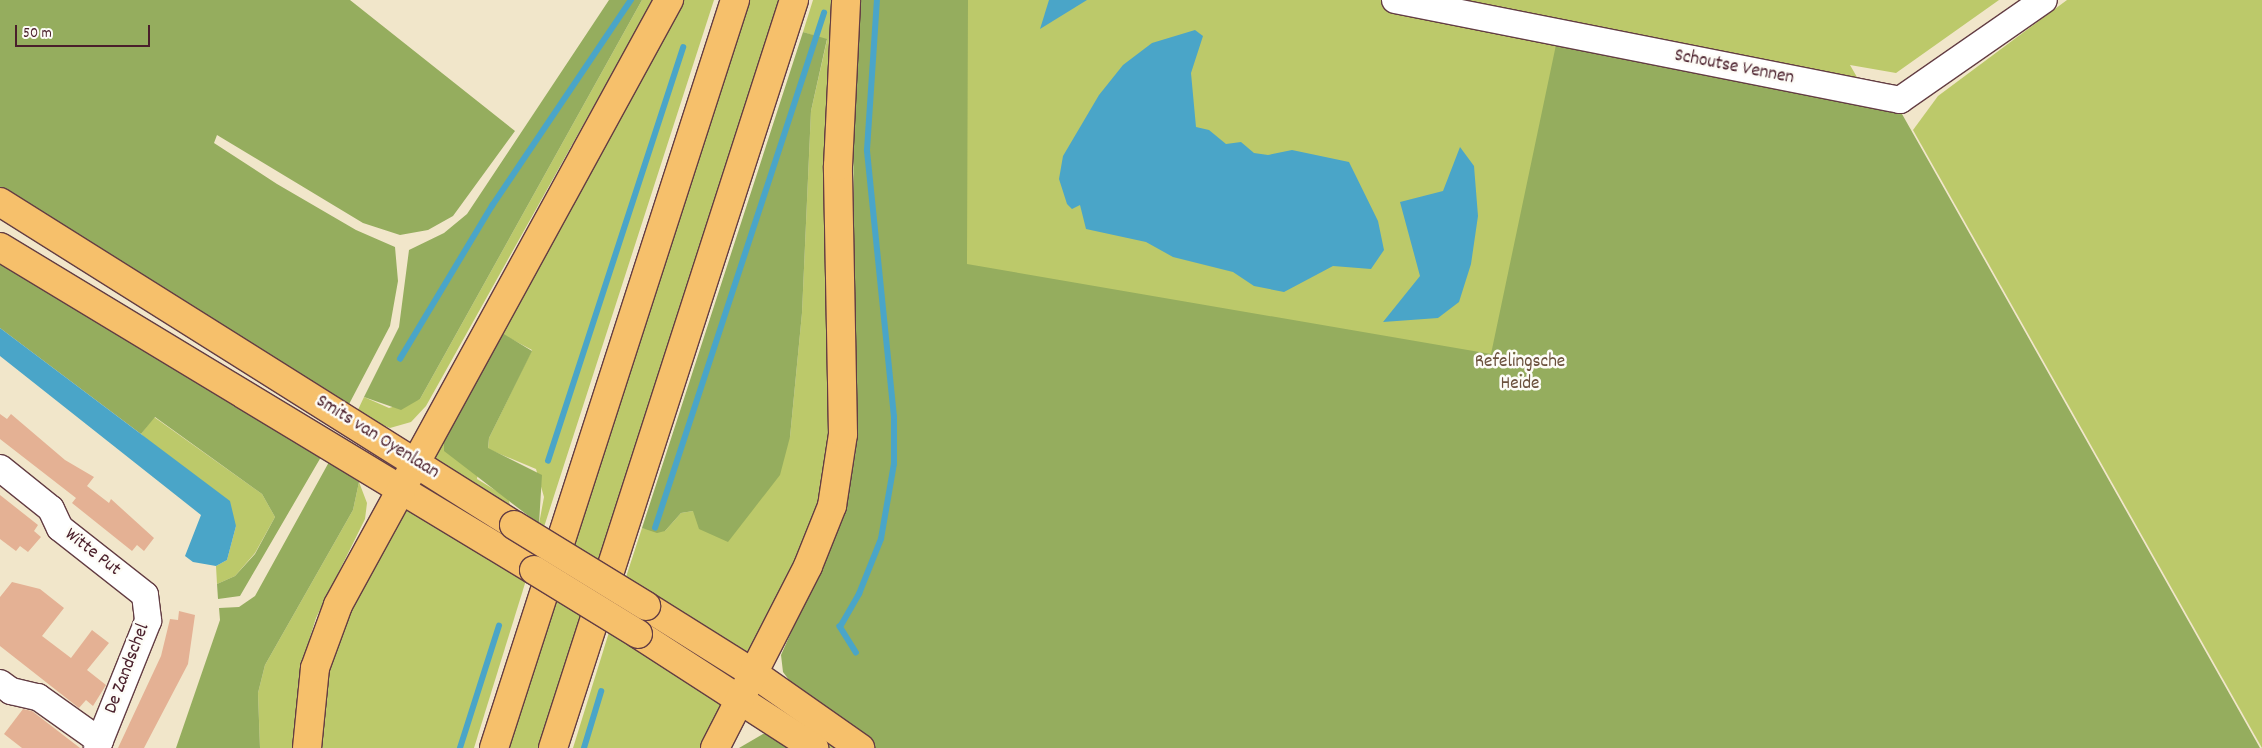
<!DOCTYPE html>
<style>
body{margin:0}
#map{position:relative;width:2262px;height:748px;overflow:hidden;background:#f1e6ca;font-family:Dekko,sans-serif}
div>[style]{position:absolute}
.green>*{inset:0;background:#bcc96a}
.forest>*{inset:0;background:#95ad5e}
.water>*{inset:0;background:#4aa5c8}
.stream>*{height:5.5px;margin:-2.75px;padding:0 2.75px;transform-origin:2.75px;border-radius:2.75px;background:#4aa5c8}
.building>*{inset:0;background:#e4b194}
.roads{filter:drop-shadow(1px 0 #633d43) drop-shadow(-1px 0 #633d43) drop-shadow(0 1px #633d43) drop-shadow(0 -1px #633d43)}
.minor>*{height:26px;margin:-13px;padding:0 13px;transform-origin:13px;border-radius:13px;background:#fff}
.major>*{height:28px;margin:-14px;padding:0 14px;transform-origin:14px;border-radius:14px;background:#f6c06b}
.highway>*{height:28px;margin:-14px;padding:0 14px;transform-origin:14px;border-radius:14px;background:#f6c06b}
.bridges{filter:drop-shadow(1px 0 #633d43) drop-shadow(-1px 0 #633d43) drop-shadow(0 1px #633d43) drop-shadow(0 -1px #633d43)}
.major-bridge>*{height:28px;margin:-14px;padding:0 14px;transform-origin:14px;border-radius:14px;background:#f6c06b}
span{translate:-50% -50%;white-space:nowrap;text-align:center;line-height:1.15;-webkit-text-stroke:5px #fdfcf7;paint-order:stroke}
.street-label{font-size:19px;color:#4a1f2b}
.park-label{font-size:19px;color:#6c523e}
.scale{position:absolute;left:15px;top:25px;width:135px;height:22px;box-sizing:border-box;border:2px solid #4a1f2b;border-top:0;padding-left:6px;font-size:15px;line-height:18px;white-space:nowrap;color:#4a1f2b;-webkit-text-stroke:4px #fdfcf7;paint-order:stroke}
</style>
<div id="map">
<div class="green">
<div style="clip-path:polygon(642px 0,653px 0,426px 406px,411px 422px,390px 428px,356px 414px,364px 397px,389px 408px,420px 399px)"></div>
<div style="clip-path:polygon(676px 0,714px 0,544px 527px,539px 524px,544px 497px,536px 469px,488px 449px,489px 438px,532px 350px,502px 334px,477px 479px,508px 498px,510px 505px,429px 460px)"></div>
<div style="clip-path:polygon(746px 0,783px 0,543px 748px,503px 748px)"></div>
<div style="clip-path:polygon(813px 0,840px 0,828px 497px,750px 653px,744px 655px,658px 602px,660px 598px,626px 577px,642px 528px,665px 531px,681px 513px,693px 511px,790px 437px,802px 313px,811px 111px,827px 40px,803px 32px)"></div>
<div style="clip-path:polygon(900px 0,1999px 0,1896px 73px,1850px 65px,2244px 748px,796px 748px,760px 697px,763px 694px,808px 724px,874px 595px)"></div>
<div style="clip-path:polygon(2067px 0,2262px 0,2262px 748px,1913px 130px,1938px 96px)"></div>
<div style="clip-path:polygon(154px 417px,262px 494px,275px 517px,255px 553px,235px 576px,217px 584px,216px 566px,227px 560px,236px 526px,141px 434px)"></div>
<div style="clip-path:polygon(359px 482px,367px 503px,365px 519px,316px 618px,303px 660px,294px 748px,260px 748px,258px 693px,265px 665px,353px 510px)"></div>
<div style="clip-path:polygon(402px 501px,527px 577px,474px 748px,317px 748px,332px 640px)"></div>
<div style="clip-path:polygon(610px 629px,727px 698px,703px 748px,573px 748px)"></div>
</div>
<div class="forest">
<div style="clip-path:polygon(0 0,350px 0,515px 131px,453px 216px,428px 230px,400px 235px,363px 223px,217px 135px,214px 143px,277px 184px,356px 230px,395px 247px,398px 281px,390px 326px,347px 408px,0 190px)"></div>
<div style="clip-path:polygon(609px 0,642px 0,420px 399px,401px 410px,364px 397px,399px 327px,409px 250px,444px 233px,467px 214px)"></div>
<div style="clip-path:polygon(861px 0,968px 0,967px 264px,1491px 354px,1557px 40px,1902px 114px,2260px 748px,871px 748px,795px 688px,783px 672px,781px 655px,845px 512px,856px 450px,853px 128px)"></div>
<div style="clip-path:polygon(803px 32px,827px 39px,811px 111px,802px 313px,790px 437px,780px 475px,728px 542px,699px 529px,693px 511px,681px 513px,665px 531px,657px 533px,642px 528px)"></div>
<div style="clip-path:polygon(0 258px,321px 457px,240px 596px,218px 599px,217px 584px,235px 576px,255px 554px,275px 517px,262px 494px,155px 417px,141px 434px,0 328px)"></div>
<div style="clip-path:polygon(502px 333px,532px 351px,489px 438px,488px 448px,542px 475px,539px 524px,444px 451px,444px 442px)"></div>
<div style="clip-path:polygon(329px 462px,359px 482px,353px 510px,265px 665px,258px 693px,260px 748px,176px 748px,220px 620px,219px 608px,239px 607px,255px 596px)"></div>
<div style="clip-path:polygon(763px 734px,776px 734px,802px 748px,739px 748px)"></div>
</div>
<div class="water">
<div style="clip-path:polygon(1049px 0,1087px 0,1040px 29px)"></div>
<div style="clip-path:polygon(1195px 30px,1203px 36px,1191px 73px,1196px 127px,1209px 130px,1226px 144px,1241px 142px,1254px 153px,1268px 155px,1292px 150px,1349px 162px,1378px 221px,1384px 250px,1371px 269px,1333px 266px,1284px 292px,1254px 286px,1233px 272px,1173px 257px,1146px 242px,1086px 229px,1080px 205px,1072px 209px,1067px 204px,1059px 179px,1063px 156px,1099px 95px,1123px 65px,1152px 43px)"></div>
<div style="clip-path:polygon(1460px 147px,1474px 166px,1478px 216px,1471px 264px,1459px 302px,1438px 318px,1383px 322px,1420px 276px,1400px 202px,1443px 191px)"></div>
<div style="clip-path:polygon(0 328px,230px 501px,236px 526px,227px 560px,216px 566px,193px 562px,185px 556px,201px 515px,0 356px)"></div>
</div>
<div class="stream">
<div style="left:400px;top:359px;width:179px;rotate:-59deg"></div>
<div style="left:492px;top:206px;width:249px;rotate:-56deg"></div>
<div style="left:548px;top:461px;width:435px;rotate:-71.9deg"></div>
<div style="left:655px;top:528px;width:542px;rotate:-71.83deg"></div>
<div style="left:856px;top:653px;width:31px;rotate:-122deg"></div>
<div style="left:840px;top:627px;width:38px;rotate:-60deg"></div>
<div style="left:859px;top:594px;width:59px;rotate:-68.2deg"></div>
<div style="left:881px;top:539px;width:76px;rotate:-80.2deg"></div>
<div style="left:894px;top:464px;width:47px;rotate:-90deg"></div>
<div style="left:894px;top:417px;width:268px;rotate:-95.8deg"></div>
<div style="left:867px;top:150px;width:150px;rotate:-86.2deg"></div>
<div style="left:460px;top:748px;width:128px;rotate:-72.3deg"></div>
<div style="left:584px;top:748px;width:59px;rotate:-73.1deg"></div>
</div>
<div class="building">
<div style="clip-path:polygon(0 414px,7px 419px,11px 414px,65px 460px,94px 477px,87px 486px,109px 503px,111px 499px,154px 538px,144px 551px,137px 545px,132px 551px,72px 503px,76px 498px,0 439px)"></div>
<div style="clip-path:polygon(0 495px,38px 525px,34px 531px,41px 537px,28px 552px,20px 546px,16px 551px,0 539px)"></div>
<div style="clip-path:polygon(12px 582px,40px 589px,64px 608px,42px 636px,71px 658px,92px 630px,109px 643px,87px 670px,106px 685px,93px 706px,86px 700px,79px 708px,0 646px,0 597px)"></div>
<div style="clip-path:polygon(179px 611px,195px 615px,188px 664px,144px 748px,118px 748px,161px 656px,170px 619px,178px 620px)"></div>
<div style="clip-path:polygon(23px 709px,32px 711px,80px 748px,22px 748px,4px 734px)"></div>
</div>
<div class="roads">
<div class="minor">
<div style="left:1395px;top:0;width:515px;rotate:11.2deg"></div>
<div style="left:1900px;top:100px;width:175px;rotate:-34.8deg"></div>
<div style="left:0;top:468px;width:65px;rotate:38.8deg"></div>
<div style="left:51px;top:509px;width:21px;rotate:65deg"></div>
<div style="left:60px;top:528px;width:108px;rotate:38.2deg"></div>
<div style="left:145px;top:595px;width:26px;rotate:83deg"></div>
<div style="left:148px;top:621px;width:137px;rotate:111.9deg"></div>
<div style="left:0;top:683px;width:14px;rotate:36deg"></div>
<div style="left:11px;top:691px;width:28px;rotate:13deg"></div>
<div style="left:38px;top:697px;width:76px;rotate:35.4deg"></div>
</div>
<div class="major">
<div style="left:0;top:202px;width:607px;rotate:32.15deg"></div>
<div style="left:0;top:247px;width:624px;rotate:31.17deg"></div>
<div style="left:646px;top:606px;width:126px;rotate:32.1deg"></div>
<div style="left:753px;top:673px;width:131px;rotate:35deg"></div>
<div style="left:638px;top:634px;width:210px;rotate:32.9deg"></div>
</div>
<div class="highway">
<div style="left:307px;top:748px;width:80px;rotate:-84.3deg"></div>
<div style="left:315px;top:668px;width:67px;rotate:-69.9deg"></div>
<div style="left:338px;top:605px;width:690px;rotate:-61.32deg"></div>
<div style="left:494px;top:748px;width:786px;rotate:-72.14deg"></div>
<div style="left:553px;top:748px;width:786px;rotate:-72.14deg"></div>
<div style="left:715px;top:748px;width:204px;rotate:-62.9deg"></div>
<div style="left:808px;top:566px;width:65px;rotate:-68.2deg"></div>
<div style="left:832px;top:506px;width:73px;rotate:-81.3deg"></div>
<div style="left:843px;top:434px;width:268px;rotate:-91.1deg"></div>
<div style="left:838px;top:166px;width:166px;rotate:-87.2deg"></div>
</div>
</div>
<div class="bridges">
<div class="major-bridge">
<div style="left:514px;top:525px;width:155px;rotate:31.5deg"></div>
<div style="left:534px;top:570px;width:122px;rotate:31.6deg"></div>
</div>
</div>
<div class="street-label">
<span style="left:1734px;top:68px;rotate:11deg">Schoutse Vennen</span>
<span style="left:377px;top:438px;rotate:32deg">Smits van Oyenlaan</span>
<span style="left:92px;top:553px;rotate:38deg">Witte Put</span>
<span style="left:128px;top:669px;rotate:-69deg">De Zandschel</span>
</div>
<div class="park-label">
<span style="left:1520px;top:374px">Refelingsche<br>Heide</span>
</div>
<div class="scale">50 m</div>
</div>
